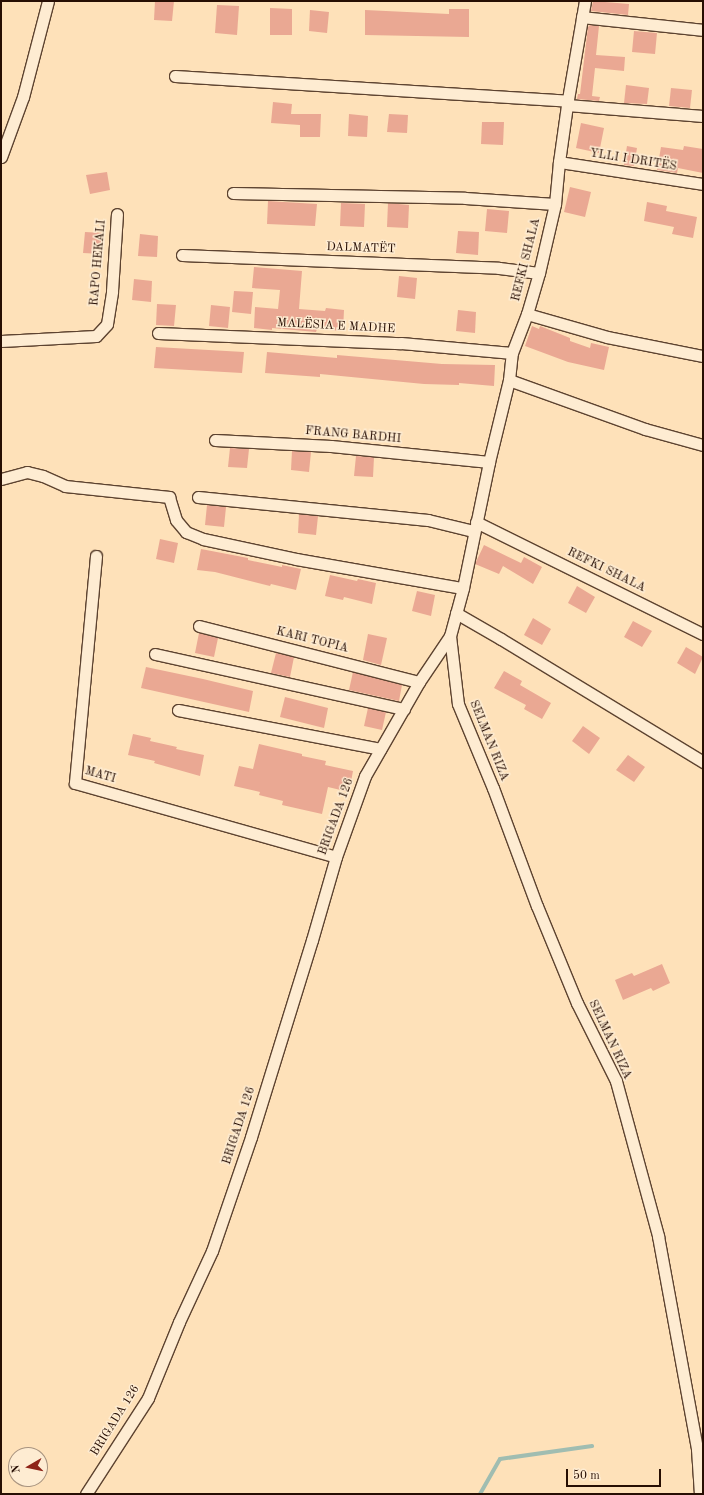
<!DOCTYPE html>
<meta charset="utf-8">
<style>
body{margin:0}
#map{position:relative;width:704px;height:1495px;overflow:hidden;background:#fee1b9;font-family:"Old Standard TT",serif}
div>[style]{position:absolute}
.stream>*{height:4px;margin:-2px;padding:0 2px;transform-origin:2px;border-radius:2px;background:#a0bdb1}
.building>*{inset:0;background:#eaa893}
.roads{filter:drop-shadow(1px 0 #5d4330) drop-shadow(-1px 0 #5d4330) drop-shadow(0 1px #5d4330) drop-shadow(0 -1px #5d4330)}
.street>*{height:11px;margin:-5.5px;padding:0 5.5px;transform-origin:5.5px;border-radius:5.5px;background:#feecd2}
span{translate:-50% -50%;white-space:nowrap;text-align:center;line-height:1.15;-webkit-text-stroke:3px #feecd2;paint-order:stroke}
.street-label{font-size:12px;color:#270e03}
.frame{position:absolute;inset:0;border:2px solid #270e03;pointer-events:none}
.north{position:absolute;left:8px;top:1447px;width:40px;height:40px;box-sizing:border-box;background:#feecd2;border:1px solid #a8937f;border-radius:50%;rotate:261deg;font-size:11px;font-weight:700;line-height:16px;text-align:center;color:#270e03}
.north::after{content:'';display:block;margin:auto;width:14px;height:18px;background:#8f2418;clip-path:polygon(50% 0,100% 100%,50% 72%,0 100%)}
.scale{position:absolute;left:566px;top:1469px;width:95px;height:18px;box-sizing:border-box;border:2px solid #270e03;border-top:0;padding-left:5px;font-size:12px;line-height:14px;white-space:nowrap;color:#270e03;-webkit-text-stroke:3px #feecd2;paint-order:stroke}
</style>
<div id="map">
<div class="stream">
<div style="left:480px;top:1494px;width:40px;rotate:-60.3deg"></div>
<div style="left:500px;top:1459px;width:93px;rotate:-8deg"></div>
</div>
<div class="building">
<div style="clip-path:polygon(155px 1px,174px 1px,172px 21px,154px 20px)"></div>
<div style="clip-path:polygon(593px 1px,629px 4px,628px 15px,591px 11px)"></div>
<div style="clip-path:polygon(217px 5px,239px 6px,237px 35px,215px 33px)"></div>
<div style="clip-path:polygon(270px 8px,292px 9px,292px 35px,270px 35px)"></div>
<div style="clip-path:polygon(449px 9px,469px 9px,469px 37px,365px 35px,365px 10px,449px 14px)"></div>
<div style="clip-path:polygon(310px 10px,329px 12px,327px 33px,309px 31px)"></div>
<div style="clip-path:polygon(590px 25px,599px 26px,596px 55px,625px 57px,624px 71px,595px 68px,592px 96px,600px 97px,599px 101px,577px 99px,578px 94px,580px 94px,588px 27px)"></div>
<div style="clip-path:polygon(634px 31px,657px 33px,655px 54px,632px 52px)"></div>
<div style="clip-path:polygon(626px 85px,649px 88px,647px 104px,624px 103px)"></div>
<div style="clip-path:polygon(671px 88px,692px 90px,690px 108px,669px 106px)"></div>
<div style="clip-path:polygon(273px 102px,292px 104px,291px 114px,321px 114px,320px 137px,300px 137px,300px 125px,271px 123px)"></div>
<div style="clip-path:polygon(349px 114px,368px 116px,367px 137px,348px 136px)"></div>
<div style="clip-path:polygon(389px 114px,408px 115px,407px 133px,387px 132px)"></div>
<div style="clip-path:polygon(482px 122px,504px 122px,503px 145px,481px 144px)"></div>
<div style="clip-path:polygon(581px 123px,604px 128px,599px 153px,576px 148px)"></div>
<div style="clip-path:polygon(627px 146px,637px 148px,634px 166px,624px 165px)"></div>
<div style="clip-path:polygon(684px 146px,703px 149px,703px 173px,678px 168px,677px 173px,657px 170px,661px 147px,683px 150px)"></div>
<div style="clip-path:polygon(107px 172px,110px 190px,90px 194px,86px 175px)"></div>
<div style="clip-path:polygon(570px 187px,591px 192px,585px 217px,564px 212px)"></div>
<div style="clip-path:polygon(268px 201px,317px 204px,315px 226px,267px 224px)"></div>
<div style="clip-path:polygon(647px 202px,667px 206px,666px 211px,697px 217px,693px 238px,672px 234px,674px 227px,644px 221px)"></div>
<div style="clip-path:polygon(341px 203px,365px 204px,364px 227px,340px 226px)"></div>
<div style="clip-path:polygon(388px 203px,409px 205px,408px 228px,387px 227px)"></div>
<div style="clip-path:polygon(487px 209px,509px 211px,507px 233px,485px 231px)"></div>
<div style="clip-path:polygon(458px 231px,479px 232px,478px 255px,456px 253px)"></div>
<div style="clip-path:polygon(85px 232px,104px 233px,102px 254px,83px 253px)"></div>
<div style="clip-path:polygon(140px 234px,158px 236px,157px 257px,138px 256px)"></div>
<div style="clip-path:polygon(254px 267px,302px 271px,299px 309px,325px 311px,326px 308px,344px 310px,343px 331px,317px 329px,316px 332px,272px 328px,272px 330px,254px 328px,255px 307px,278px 309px,280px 290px,252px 288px)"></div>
<div style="clip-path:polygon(399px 276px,417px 278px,415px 299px,397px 297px)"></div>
<div style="clip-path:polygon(134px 279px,152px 281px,151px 302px,132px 300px)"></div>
<div style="clip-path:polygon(234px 291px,253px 292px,251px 314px,232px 312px)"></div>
<div style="clip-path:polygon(157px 304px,176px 305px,174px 326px,156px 325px)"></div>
<div style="clip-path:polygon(211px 305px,230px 307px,228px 328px,209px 326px)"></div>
<div style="clip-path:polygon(458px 310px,476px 312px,475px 333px,456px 331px)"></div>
<div style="clip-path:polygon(532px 326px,539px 329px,540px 326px,570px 338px,570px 341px,590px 348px,591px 343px,609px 347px,604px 370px,568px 362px,525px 346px)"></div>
<div style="clip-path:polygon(156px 347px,244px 352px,242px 373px,154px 368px)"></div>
<div style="clip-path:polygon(267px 352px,337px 358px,337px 355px,442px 364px,495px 365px,494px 386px,459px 383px,459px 385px,424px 384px,320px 374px,320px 377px,265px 373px)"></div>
<div style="clip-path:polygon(230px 448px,249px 449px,247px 468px,228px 467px)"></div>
<div style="clip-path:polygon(292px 451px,311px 452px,309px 472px,291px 470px)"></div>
<div style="clip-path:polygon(356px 456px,374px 457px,373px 477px,354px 476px)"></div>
<div style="clip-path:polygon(207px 505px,226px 507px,224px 527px,205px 525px)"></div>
<div style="clip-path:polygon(299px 514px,318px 516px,316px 535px,298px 533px)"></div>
<div style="clip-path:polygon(160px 539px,178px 543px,174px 563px,156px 559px)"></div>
<div style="clip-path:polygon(484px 545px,521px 563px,524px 557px,542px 567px,533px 584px,503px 566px,499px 574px,475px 564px)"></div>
<div style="clip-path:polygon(201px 549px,248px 558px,248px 560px,282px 567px,282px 565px,301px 569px,296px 590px,271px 584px,270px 586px,215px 572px,197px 570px)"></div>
<div style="clip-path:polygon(330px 575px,357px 581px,358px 579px,376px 583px,372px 604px,344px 597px,343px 600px,325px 596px)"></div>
<div style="clip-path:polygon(577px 586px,595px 597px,586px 613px,568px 603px)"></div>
<div style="clip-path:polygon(417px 591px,435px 595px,431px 616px,412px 611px)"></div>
<div style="clip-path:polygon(533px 618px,551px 629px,542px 645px,524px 635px)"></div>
<div style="clip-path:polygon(633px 621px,652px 631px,642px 647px,624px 637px)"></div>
<div style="clip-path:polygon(199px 633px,218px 638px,214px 657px,195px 653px)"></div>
<div style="clip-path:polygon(368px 634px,387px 638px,381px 665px,363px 660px)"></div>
<div style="clip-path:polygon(686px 647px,703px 657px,695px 674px,677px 663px)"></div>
<div style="clip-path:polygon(276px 653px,294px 657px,290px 677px,271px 673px)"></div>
<div style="clip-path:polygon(146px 667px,203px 679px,253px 691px,249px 712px,141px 688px)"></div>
<div style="clip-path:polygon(504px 671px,522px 681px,520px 685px,551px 703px,542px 719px,524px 709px,526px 705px,494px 688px)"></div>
<div style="clip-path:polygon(353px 672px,402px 685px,399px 701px,349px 690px)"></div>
<div style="clip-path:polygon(285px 697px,328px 708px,324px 728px,280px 717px)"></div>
<div style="clip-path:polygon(368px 708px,386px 712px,382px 730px,364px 726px)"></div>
<div style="clip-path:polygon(583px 726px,600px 738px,589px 754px,572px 741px)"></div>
<div style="clip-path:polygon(133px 734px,151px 738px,150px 741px,177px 747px,176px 749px,204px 755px,200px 776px,154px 763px,155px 761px,128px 755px)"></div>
<div style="clip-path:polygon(259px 744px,302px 754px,302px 756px,326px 761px,325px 765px,353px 771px,349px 792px,328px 787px,322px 814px,282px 805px,283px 801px,259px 795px,260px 792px,234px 786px,239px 766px,253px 769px)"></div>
<div style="clip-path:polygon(628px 755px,645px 767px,634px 782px,616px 770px)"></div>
<div style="clip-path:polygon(662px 964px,670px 983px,653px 991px,651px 988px,623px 1000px,615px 980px,632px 973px,634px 976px)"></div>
</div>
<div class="roads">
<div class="street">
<div style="left:582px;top:17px;width:122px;rotate:6.1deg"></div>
<div style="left:175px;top:76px;width:394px;rotate:3.6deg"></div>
<div style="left:567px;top:105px;width:136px;rotate:4.6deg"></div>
<div style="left:1px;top:157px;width:64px;rotate:-69.9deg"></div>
<div style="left:23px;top:97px;width:99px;rotate:-75.4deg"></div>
<div style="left:559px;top:162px;width:146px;rotate:8.7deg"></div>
<div style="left:233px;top:193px;width:232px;rotate:1.2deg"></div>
<div style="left:465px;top:198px;width:90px;rotate:3.8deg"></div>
<div style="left:182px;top:255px;width:317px;rotate:2.3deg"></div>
<div style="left:499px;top:268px;width:40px;rotate:7.1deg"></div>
<div style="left:527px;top:314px;width:83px;rotate:16deg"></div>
<div style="left:607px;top:337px;width:98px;rotate:11.2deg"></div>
<div style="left:158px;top:333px;width:243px;rotate:2.4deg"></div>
<div style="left:401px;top:343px;width:111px;rotate:5.1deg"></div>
<div style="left:1px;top:341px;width:95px;rotate:-3deg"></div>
<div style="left:96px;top:336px;width:16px;rotate:-47deg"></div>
<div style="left:107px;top:324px;width:33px;rotate:-81deg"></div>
<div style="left:112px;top:291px;width:77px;rotate:-86.3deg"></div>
<div style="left:509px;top:380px;width:145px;rotate:19.8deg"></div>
<div style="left:645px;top:429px;width:60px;rotate:15.4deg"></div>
<div style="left:215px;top:440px;width:116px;rotate:3deg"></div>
<div style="left:331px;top:446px;width:159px;rotate:5.8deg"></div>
<div style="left:1px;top:479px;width:27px;rotate:-15deg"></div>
<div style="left:27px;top:472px;width:16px;rotate:14deg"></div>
<div style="left:43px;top:476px;width:24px;rotate:24deg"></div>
<div style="left:65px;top:486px;width:105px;rotate:6deg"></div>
<div style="left:169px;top:497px;width:24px;rotate:73deg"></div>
<div style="left:176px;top:520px;width:16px;rotate:50deg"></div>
<div style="left:186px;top:532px;width:18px;rotate:22deg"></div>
<div style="left:203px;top:539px;width:95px;rotate:12.1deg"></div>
<div style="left:296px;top:559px;width:169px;rotate:9.9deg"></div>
<div style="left:198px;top:497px;width:231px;rotate:5.7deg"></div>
<div style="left:428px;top:520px;width:46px;rotate:13.7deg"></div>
<div style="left:476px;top:522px;width:253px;rotate:26.3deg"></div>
<div style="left:96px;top:556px;width:228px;rotate:95.3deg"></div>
<div style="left:75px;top:783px;width:271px;rotate:15.8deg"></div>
<div style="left:456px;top:613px;width:52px;rotate:30deg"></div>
<div style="left:501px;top:639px;width:237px;rotate:31.3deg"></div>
<div style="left:199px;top:626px;width:227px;rotate:14.3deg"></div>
<div style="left:450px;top:636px;width:68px;rotate:83.3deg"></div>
<div style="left:458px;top:704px;width:91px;rotate:67.4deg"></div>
<div style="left:493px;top:788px;width:126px;rotate:69.6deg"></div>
<div style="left:537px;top:906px;width:105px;rotate:67.6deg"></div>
<div style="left:577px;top:1003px;width:87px;rotate:63.4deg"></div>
<div style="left:616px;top:1081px;width:161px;rotate:74.8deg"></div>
<div style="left:658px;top:1236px;width:217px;rotate:79.6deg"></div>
<div style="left:697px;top:1449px;width:45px;rotate:86.2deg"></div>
<div style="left:155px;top:654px;width:255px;rotate:12.5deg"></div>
<div style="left:178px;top:710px;width:206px;rotate:10.9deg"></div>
<div style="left:86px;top:1494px;width:114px;rotate:-57.1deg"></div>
<div style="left:148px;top:1398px;width:82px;rotate:-67.8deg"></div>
<div style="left:179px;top:1322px;width:78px;rotate:-65.1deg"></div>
<div style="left:212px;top:1251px;width:120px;rotate:-71.1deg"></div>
<div style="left:251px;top:1137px;width:206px;rotate:-72.8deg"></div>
<div style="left:312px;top:940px;width:86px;rotate:-73.9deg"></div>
<div style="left:336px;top:857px;width:86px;rotate:-70.3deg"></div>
<div style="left:365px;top:776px;width:108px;rotate:-60.1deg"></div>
<div style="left:419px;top:682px;width:55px;rotate:-56deg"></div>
<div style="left:450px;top:636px;width:50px;rotate:-74.8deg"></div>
<div style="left:463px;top:588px;width:129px;rotate:-78.3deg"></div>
<div style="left:489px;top:462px;width:84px;rotate:-76.3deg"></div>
<div style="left:509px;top:380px;width:27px;rotate:-84deg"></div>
<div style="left:512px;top:353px;width:42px;rotate:-69deg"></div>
<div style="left:527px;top:314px;width:43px;rotate:-73.7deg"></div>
<div style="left:539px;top:273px;width:71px;rotate:-76.9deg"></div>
<div style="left:555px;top:204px;width:42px;rotate:-84.6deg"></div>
<div style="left:559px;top:162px;width:58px;rotate:-82deg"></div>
<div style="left:567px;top:105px;width:106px;rotate:-80.2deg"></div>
</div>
</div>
<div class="street-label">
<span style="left:633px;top:161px;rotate:9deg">YLLI I DRITËS</span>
<span style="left:361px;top:249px;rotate:2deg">DALMATËT</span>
<span style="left:527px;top:260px;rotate:-76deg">REFKI SHALA</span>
<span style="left:99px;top:263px;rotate:-85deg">RAPO HEKALI</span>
<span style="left:336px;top:327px;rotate:3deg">MALËSIA E MADHE</span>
<span style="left:353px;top:436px;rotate:5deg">FRANG BARDHI</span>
<span style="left:606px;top:571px;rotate:26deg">REFKI SHALA</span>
<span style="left:312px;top:641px;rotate:14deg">KARI TOPIA</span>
<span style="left:488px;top:741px;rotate:68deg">SELMAN RIZA</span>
<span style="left:100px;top:776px;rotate:16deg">MATI</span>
<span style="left:337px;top:817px;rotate:-70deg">BRIGADA 126</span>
<span style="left:609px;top:1040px;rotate:65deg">SELMAN RIZA</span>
<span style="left:240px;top:1126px;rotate:-72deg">BRIGADA 126</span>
<span style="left:116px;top:1421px;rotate:-58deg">BRIGADA 126</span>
</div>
<div class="frame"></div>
<div class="north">N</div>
<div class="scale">50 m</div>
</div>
